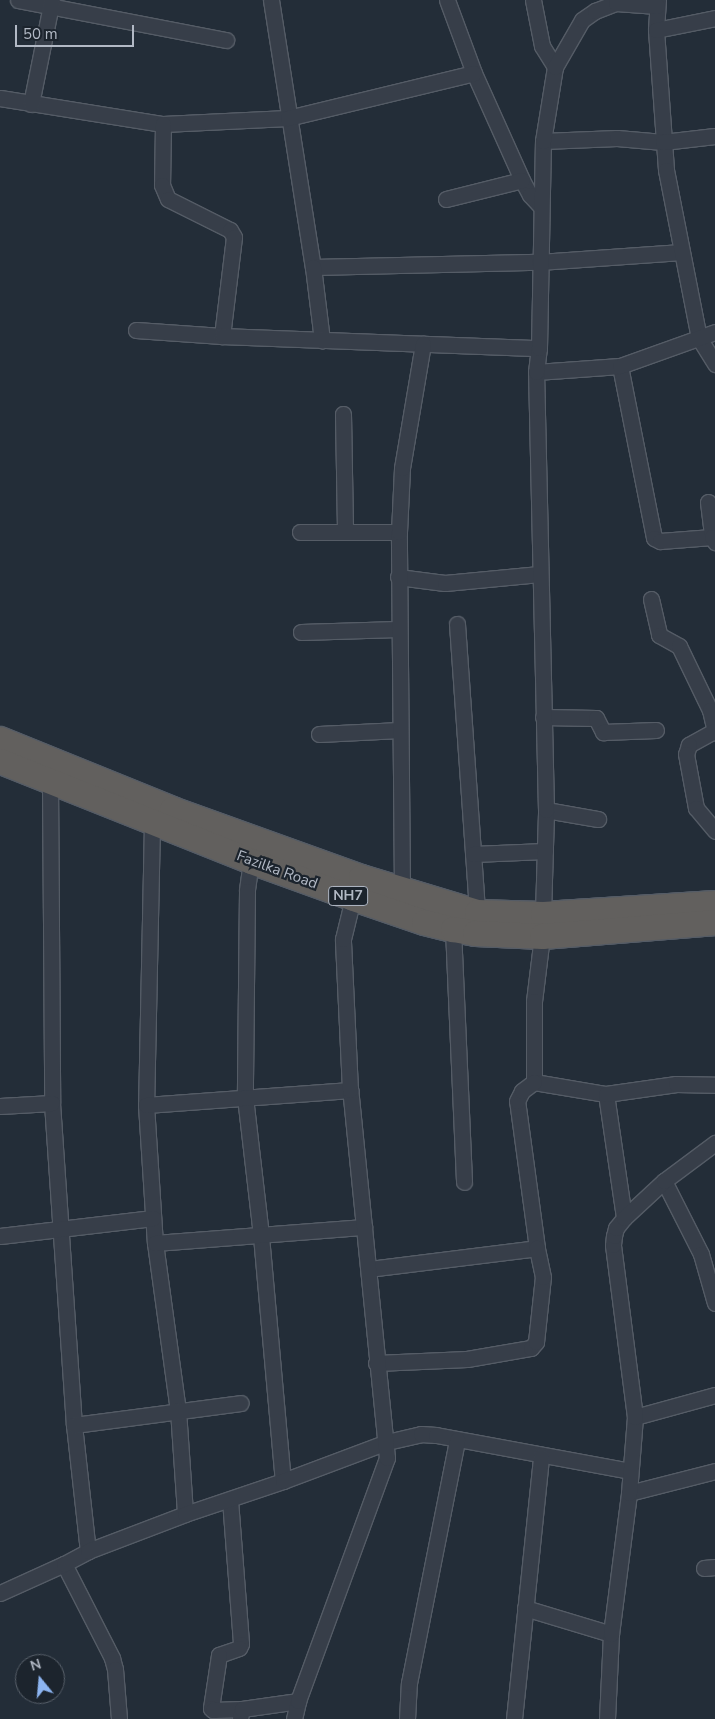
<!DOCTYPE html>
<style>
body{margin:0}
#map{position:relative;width:715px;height:1719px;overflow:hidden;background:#232d38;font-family:"Nunito Sans",sans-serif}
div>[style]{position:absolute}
.roads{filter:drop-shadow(1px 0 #555c66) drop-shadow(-1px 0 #555c66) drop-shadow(0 1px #555c66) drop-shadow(0 -1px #555c66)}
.minor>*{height:15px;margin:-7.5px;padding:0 7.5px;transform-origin:7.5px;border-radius:7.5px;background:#373e49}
.trunk>*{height:25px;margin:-12.5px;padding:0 12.5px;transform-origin:12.5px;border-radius:12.5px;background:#62605e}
span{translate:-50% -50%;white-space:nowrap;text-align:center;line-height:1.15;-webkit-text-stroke:4.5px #1c242d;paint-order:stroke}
.shield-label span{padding:1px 4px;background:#1c242d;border:1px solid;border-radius:4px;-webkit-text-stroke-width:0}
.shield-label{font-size:14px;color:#b2b9c5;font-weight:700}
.street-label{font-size:15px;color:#b2b9c5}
.north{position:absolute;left:15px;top:1654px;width:50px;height:50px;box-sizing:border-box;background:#1c242d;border:1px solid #58606a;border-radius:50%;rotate:343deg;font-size:14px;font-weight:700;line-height:20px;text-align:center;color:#b2b9c5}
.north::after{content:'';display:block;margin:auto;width:18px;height:22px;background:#8cb4f0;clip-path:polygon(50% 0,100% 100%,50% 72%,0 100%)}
.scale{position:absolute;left:15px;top:25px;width:119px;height:22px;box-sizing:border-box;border:2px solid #b2b9c5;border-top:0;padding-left:6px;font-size:15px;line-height:18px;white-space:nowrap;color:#b2b9c5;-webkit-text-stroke:4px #1c242d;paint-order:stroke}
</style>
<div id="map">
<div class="roads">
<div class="minor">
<div style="left:18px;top:0;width:212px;rotate:10.9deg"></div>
<div style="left:271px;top:0;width:270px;rotate:81.1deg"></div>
<div style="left:313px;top:267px;width:226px;rotate:-1.3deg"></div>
<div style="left:539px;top:262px;width:143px;rotate:-4deg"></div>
<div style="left:447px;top:0;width:78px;rotate:69.7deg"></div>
<div style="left:474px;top:73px;width:117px;rotate:65.8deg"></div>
<div style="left:522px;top:180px;width:17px;rotate:62deg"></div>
<div style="left:530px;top:195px;width:16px;rotate:47deg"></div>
<div style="left:533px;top:0;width:47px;rotate:78.9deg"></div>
<div style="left:542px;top:46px;width:25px;rotate:58deg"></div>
<div style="left:658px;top:0;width:30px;rotate:94deg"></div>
<div style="left:656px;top:30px;width:140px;rotate:85.9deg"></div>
<div style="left:666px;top:170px;width:171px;rotate:78.9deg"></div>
<div style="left:699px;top:338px;width:31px;rotate:58deg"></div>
<div style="left:656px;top:30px;width:60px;rotate:-11.5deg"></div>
<div style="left:0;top:98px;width:165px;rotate:9.1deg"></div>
<div style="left:163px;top:124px;width:125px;rotate:-2.7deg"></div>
<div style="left:288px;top:118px;width:191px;rotate:-13.6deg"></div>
<div style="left:31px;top:104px;width:106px;rotate:-78.6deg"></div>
<div style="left:163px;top:124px;width:61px;rotate:90.9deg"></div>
<div style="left:162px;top:185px;width:15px;rotate:67deg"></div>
<div style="left:168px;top:199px;width:69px;rotate:26.6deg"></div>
<div style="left:230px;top:230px;width:8px;rotate:60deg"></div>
<div style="left:234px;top:237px;width:100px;rotate:96.9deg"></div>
<div style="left:543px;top:141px;width:74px;rotate:-2.3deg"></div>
<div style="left:617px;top:138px;width:46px;rotate:5deg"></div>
<div style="left:663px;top:142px;width:52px;rotate:-6.6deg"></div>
<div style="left:446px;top:199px;width:78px;rotate:-14deg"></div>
<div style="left:313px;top:267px;width:74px;rotate:83deg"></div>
<div style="left:136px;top:330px;width:86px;rotate:4deg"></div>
<div style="left:222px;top:336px;width:317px;rotate:2.2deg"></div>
<div style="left:620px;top:366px;width:175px;rotate:78.8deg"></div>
<div style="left:654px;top:538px;width:7px;rotate:27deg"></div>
<div style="left:660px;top:541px;width:52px;rotate:-4.4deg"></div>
<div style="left:536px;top:372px;width:84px;rotate:-4.1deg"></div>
<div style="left:620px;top:366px;width:101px;rotate:-19.7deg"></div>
<div style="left:343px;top:414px;width:118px;rotate:89deg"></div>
<div style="left:708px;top:502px;width:35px;rotate:83deg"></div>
<div style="left:712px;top:537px;width:6px;rotate:59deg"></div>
<div style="left:300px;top:532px;width:99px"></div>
<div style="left:398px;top:577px;width:47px;rotate:7.3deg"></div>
<div style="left:445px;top:583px;width:95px;rotate:-5.4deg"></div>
<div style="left:651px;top:599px;width:37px;rotate:77deg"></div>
<div style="left:659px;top:635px;width:23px;rotate:29deg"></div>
<div style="left:679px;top:646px;width:71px;rotate:64.2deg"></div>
<div style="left:710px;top:710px;width:23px;rotate:77deg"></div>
<div style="left:457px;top:624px;width:289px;rotate:86deg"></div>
<div style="left:301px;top:632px;width:97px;rotate:-1.8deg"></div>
<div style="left:543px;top:717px;width:53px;rotate:1.1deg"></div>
<div style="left:596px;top:718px;width:16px;rotate:63deg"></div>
<div style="left:603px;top:732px;width:53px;rotate:-2.2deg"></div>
<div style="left:714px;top:731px;width:29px;rotate:151deg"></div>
<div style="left:689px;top:745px;width:9px;rotate:108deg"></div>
<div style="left:686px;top:754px;width:55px;rotate:79.5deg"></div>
<div style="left:696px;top:808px;width:30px;rotate:50deg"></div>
<div style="left:319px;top:734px;width:81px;rotate:-2.8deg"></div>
<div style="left:50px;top:782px;width:321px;rotate:89.6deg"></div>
<div style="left:52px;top:1103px;width:323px;rotate:86.1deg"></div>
<div style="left:74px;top:1425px;width:127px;rotate:83.7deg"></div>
<div style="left:546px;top:810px;width:53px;rotate:9.8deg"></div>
<div style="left:152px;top:823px;width:282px;rotate:91.2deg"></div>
<div style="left:146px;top:1105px;width:138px;rotate:86.3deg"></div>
<div style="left:155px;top:1243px;width:169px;rotate:82.2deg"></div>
<div style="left:178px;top:1410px;width:104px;rotate:86.1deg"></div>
<div style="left:473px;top:854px;width:72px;rotate:-2.4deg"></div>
<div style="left:251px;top:861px;width:30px;rotate:98deg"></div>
<div style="left:247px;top:891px;width:206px;rotate:90.6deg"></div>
<div style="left:245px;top:1097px;width:140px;rotate:83.4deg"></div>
<div style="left:261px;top:1236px;width:246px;rotate:84.9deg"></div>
<div style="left:402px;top:891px;width:359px;rotate:-90.5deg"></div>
<div style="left:399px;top:532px;width:64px;rotate:-87.3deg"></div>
<div style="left:402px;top:468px;width:126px;rotate:-80.4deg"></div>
<div style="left:543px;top:914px;width:104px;rotate:-88.3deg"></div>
<div style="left:546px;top:810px;width:438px;rotate:-91.3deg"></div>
<div style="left:536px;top:372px;width:24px;rotate:-83deg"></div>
<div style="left:539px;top:348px;width:207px;rotate:-88.9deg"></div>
<div style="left:543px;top:141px;width:75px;rotate:-80.8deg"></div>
<div style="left:555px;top:67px;width:54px;rotate:-60.1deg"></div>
<div style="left:582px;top:20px;width:16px;rotate:-35deg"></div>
<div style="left:595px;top:11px;width:22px;rotate:-21deg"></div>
<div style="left:616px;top:3px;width:41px;rotate:4.2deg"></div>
<div style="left:453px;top:929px;width:253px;rotate:87.5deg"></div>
<div style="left:542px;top:936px;width:65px;rotate:97deg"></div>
<div style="left:534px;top:1001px;width:81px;rotate:90deg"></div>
<div style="left:534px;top:1082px;width:73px;rotate:9.5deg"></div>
<div style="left:606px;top:1094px;width:125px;rotate:81.7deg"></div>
<div style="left:606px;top:1094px;width:71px;rotate:-8.1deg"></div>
<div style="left:676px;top:1084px;width:39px;rotate:1deg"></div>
<div style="left:146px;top:1105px;width:205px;rotate:-4.2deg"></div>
<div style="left:0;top:1106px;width:52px;rotate:-3.3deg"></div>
<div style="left:664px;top:1181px;width:82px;rotate:63.1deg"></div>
<div style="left:701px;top:1254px;width:51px;rotate:74.1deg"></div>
<div style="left:0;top:1236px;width:154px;rotate:-6.7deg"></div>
<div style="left:155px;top:1243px;width:210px;rotate:-4.4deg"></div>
<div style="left:369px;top:1269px;width:169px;rotate:-7.1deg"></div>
<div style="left:537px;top:1248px;width:148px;rotate:-97.7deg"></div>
<div style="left:517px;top:1101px;width:11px;rotate:-63deg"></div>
<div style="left:522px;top:1091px;width:15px;rotate:-37deg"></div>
<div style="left:376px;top:1363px;width:91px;rotate:-2.5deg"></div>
<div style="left:467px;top:1359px;width:65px;rotate:-9.8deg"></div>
<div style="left:531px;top:1348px;width:8px;rotate:-50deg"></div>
<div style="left:536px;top:1342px;width:65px;rotate:-83.9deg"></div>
<div style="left:543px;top:1277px;width:30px;rotate:-102deg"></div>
<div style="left:635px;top:1417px;width:83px;rotate:-15.4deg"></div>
<div style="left:74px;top:1425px;width:168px;rotate:-7.5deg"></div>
<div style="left:629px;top:1493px;width:89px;rotate:-14.3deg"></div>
<div style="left:230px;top:1500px;width:144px;rotate:85.6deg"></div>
<div style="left:241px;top:1644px;width:4px;rotate:117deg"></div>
<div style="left:239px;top:1648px;width:21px;rotate:161deg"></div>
<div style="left:219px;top:1655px;width:54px;rotate:98.6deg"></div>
<div style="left:211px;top:1708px;width:3px;rotate:45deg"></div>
<div style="left:213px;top:1710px;width:29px;rotate:-2deg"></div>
<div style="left:64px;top:1564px;width:106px;rotate:62.9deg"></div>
<div style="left:112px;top:1658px;width:11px;rotate:75deg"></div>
<div style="left:115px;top:1669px;width:50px;rotate:85.4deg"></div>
<div style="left:704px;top:1568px;width:11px;rotate:-5deg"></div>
<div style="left:0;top:1593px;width:70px;rotate:-24.4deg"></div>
<div style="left:64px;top:1564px;width:27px;rotate:-28deg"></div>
<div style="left:88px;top:1551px;width:104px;rotate:-20.9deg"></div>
<div style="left:185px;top:1514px;width:103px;rotate:-18.6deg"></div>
<div style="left:283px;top:1481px;width:111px;rotate:-20.6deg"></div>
<div style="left:387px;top:1442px;width:35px;rotate:-13deg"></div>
<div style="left:421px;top:1434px;width:15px;rotate:4deg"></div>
<div style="left:436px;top:1435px;width:197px;rotate:10.5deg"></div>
<div style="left:525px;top:1608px;width:90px;rotate:16.8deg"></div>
<div style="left:240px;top:1718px;width:9px;rotate:-77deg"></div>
<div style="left:242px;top:1709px;width:57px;rotate:-8.1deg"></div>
<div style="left:294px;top:1719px;width:18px;rotate:-77deg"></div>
<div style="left:298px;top:1701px;width:259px;rotate:-69.9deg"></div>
<div style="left:387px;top:1458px;width:370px;rotate:-95.7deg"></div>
<div style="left:350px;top:1090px;width:151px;rotate:-92.7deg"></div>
<div style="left:343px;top:939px;width:42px;rotate:-76.3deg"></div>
<div style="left:407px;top:1719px;width:36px;rotate:-87deg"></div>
<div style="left:409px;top:1683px;width:248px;rotate:-78.8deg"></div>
<div style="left:514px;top:1719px;width:264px;rotate:-84.1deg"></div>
<div style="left:607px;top:1719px;width:85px;rotate:-87.3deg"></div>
<div style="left:611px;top:1634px;width:142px;rotate:-82.7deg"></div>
<div style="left:629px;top:1493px;width:76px;rotate:-85.5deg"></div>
<div style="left:635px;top:1417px;width:173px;rotate:-97.3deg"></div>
<div style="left:613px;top:1245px;width:9px;rotate:-84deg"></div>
<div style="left:614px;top:1236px;width:8px;rotate:-76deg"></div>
<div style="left:616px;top:1228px;width:13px;rotate:-51deg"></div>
<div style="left:624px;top:1218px;width:54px;rotate:-42.8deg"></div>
<div style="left:664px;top:1181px;width:64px;rotate:-36.7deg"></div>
</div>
<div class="trunk">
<div style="left:0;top:739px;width:186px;rotate:22.1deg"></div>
<div style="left:172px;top:809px;width:201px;rotate:19.8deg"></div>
<div style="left:361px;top:877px;width:121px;rotate:16.8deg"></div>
<div style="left:477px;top:912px;width:66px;rotate:1.7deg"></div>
<div style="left:543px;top:914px;width:172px;rotate:-3.7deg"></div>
<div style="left:0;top:761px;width:270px;rotate:21.7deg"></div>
<div style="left:251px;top:861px;width:109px;rotate:19.9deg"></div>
<div style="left:353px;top:898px;width:75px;rotate:18.7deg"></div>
<div style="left:424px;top:922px;width:30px;rotate:14deg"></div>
<div style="left:453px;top:929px;width:22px;rotate:10deg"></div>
<div style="left:475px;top:933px;width:67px;rotate:2.6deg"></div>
<div style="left:542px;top:936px;width:174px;rotate:-4.6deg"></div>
</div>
</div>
<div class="shield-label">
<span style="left:348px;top:896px">NH7</span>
</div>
<div class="street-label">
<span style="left:277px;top:870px;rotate:20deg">Fazilka Road</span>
</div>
<div class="north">N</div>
<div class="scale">50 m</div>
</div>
